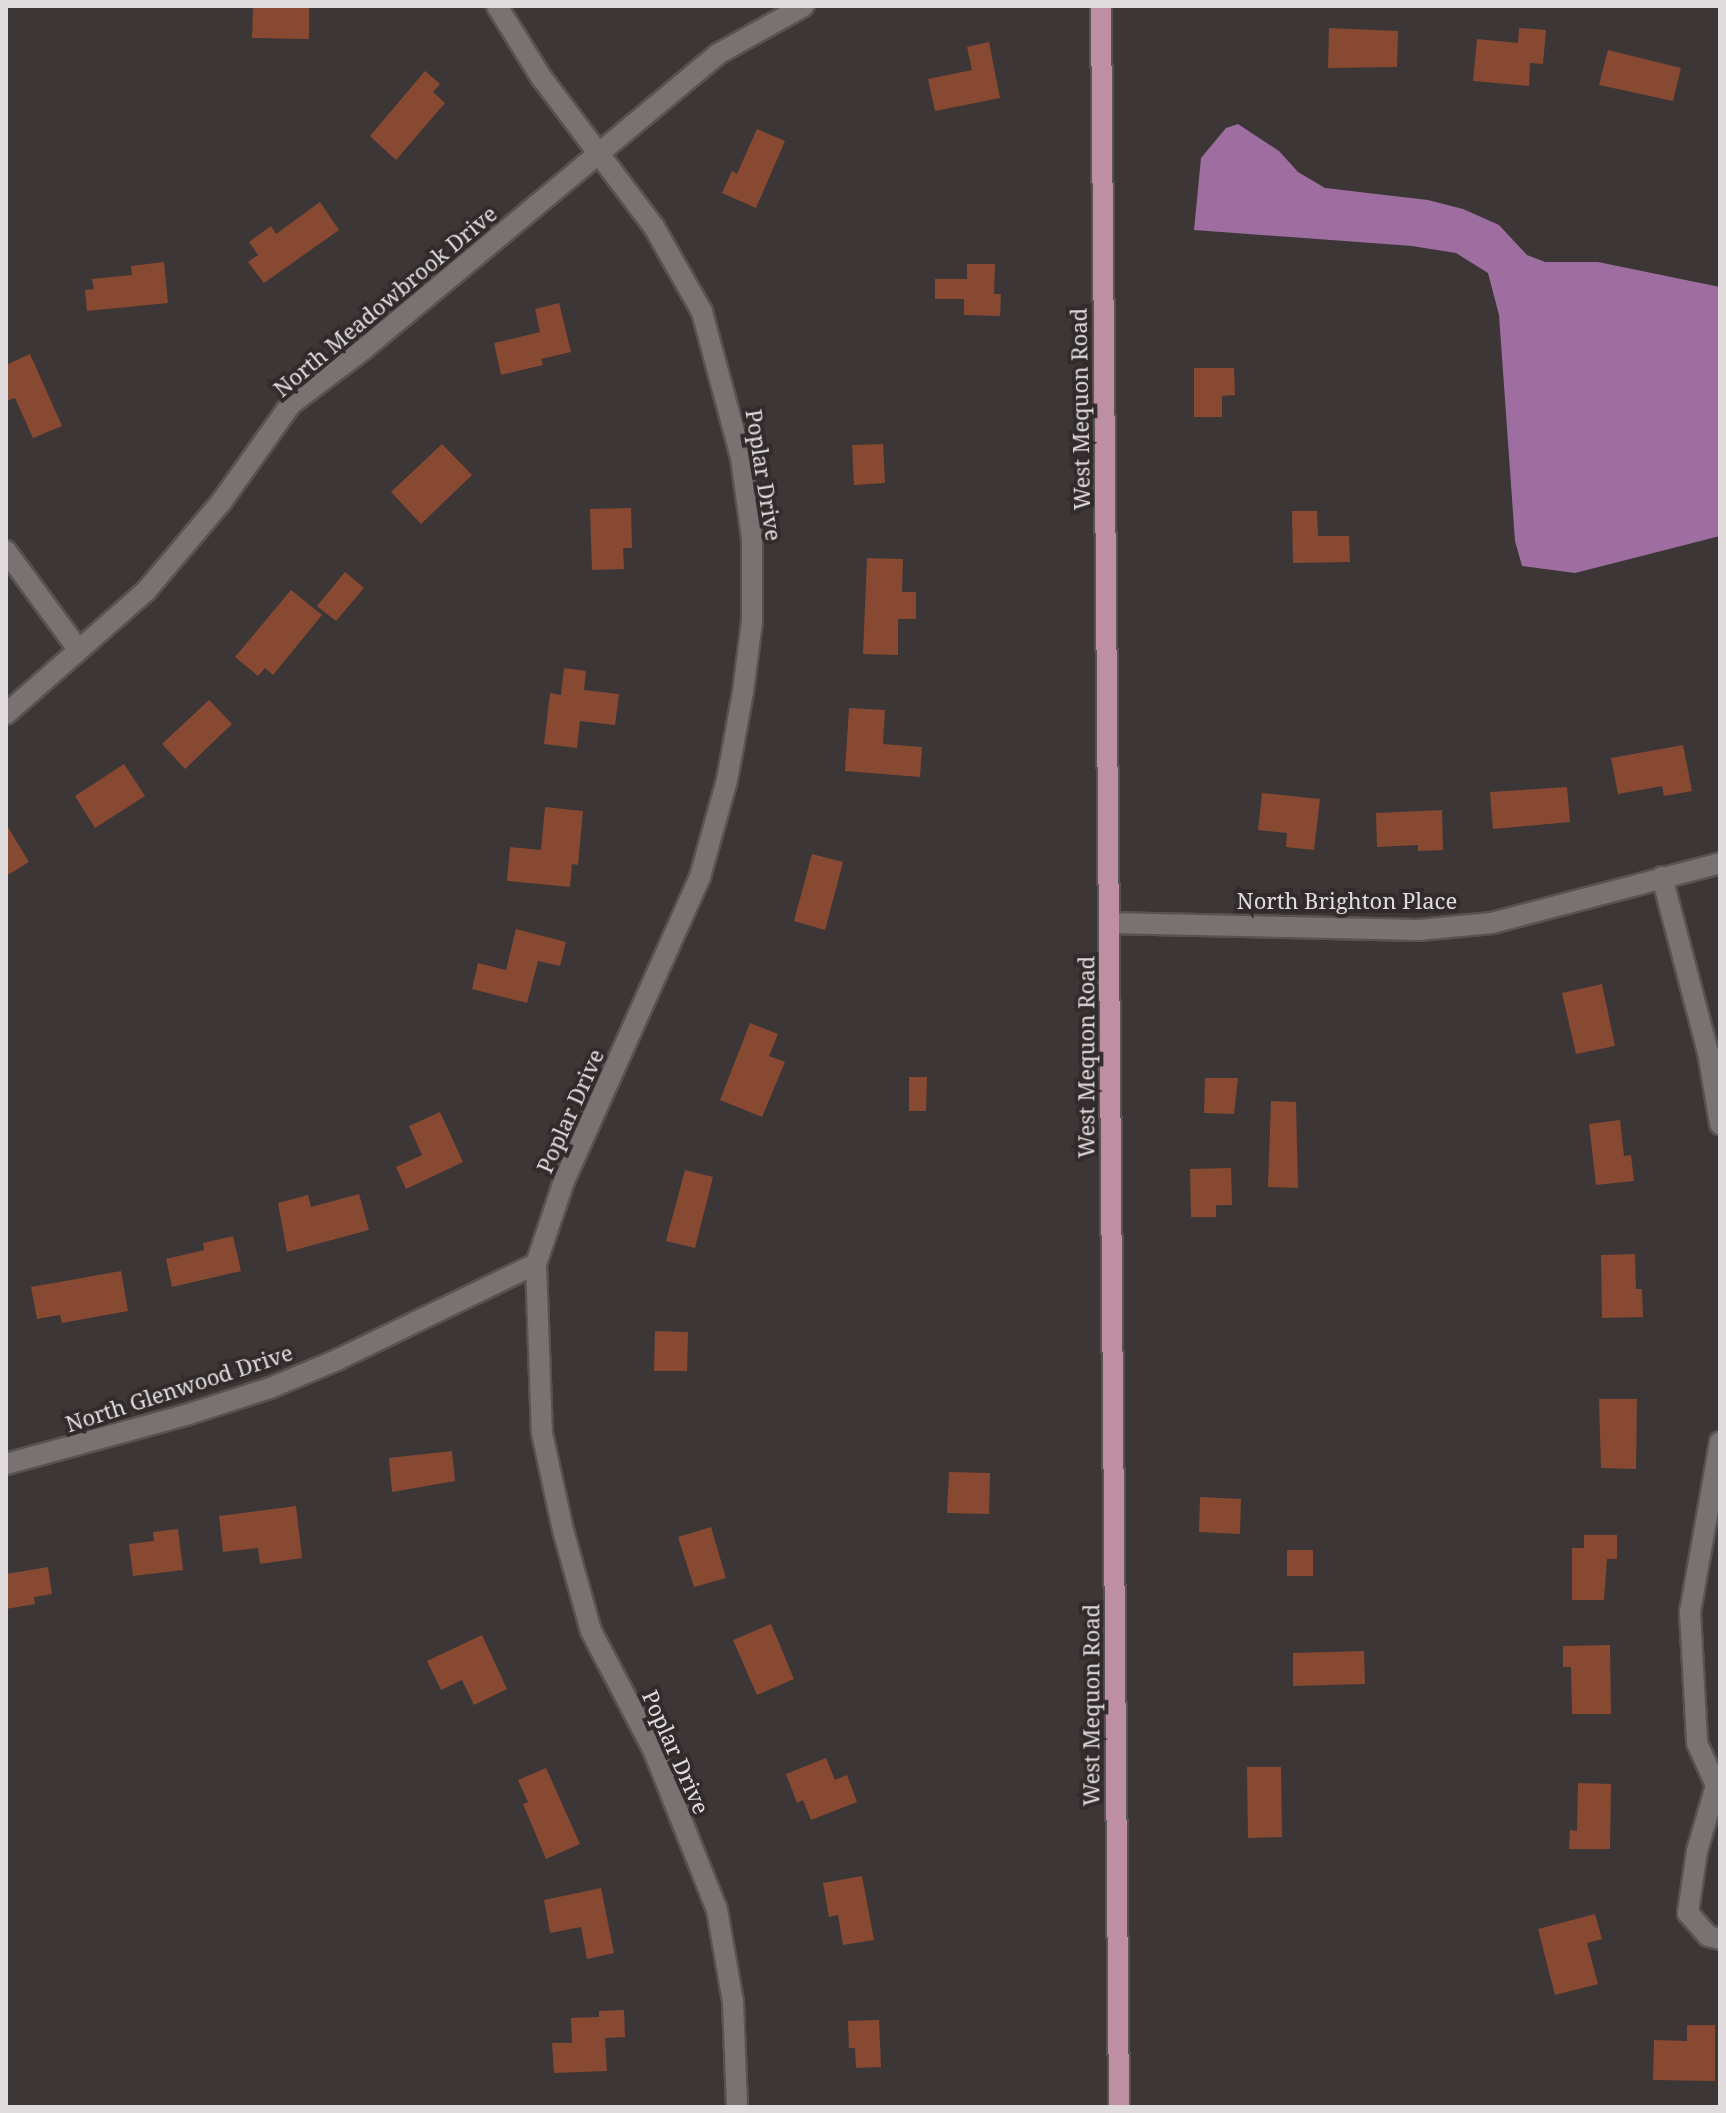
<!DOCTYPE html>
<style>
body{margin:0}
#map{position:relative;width:1726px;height:2113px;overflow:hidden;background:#3c3636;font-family:"Noto Serif",serif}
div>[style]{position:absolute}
.water>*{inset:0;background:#9e6ea0}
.building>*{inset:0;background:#884932}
.roads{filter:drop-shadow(2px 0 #585252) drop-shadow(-2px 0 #585252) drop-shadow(0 2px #585252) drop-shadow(0 -2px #585252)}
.minor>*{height:20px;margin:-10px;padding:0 10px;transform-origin:10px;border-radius:10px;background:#7a7272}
.major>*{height:20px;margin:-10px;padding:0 10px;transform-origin:10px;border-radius:10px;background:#be8fa3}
span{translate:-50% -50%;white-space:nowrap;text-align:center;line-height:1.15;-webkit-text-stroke:8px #322b2c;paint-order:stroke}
.street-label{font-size:22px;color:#e0dbdc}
.frame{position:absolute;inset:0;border:8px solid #e0dbdc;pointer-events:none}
</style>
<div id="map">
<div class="water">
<div style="clip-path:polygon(1238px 124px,1279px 151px,1298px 172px,1325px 188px,1428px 200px,1463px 209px,1499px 225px,1527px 255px,1545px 262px,1598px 262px,1720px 287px,1720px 536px,1575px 573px,1522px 566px,1515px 541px,1499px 315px,1488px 273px,1456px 253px,1412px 246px,1194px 230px,1201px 158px,1226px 128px)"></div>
</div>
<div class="building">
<div style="clip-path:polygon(253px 6px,309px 6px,309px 39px,252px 38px)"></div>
<div style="clip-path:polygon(1329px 28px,1398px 31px,1397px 67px,1328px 68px)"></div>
<div style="clip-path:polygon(1519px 28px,1546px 30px,1543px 64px,1530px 63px,1529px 86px,1473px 81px,1477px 39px,1518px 43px)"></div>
<div style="clip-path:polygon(989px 42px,1000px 98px,935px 111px,928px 79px,972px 70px,967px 47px)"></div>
<div style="clip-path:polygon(1608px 50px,1681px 68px,1673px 101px,1599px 85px)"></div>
<div style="clip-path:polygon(425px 71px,440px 84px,433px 92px,445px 103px,396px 160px,370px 136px)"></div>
<div style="clip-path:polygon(757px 129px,785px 141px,756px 208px,722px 193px,732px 171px,737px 174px)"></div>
<div style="clip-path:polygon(320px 202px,339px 230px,264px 283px,248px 262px,258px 255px,249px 242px,271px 226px,276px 234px)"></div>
<div style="clip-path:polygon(164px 262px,168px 303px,87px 311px,85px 290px,94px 289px,92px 279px,132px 275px,131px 266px)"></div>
<div style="clip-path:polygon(967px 264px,995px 264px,994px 294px,1001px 294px,1000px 316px,964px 315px,964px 299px,935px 299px,935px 279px,967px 279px)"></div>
<div style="clip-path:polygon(559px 303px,571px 352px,541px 359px,543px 365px,501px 375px,494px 343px,540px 332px,535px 309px)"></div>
<div style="clip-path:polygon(30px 354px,62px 426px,33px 438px,15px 398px,6px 401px,6px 365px)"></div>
<div style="clip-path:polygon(1194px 368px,1234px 368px,1235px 395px,1222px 396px,1222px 417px,1194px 417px)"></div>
<div style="clip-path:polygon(442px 444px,472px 475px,421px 524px,391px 492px)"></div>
<div style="clip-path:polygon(883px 444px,885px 483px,854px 485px,852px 445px)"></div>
<div style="clip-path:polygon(631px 508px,632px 548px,623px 548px,624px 569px,592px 570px,590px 509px)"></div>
<div style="clip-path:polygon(1292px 511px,1317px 511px,1318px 536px,1349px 536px,1350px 562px,1293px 563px)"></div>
<div style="clip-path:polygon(867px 558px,903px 559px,902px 592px,916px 592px,916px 619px,898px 619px,898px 655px,863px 654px)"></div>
<div style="clip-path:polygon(345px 572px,364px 588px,336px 621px,317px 606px)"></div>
<div style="clip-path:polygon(291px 590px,322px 615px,273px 675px,265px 668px,258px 676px,235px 657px)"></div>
<div style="clip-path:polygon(564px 668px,586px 671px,584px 690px,619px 694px,615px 725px,580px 721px,577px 748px,544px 744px,550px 693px,561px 695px)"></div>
<div style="clip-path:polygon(209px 700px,232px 724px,185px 769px,162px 744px)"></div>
<div style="clip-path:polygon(849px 708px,885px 710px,883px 744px,922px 747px,920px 777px,845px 771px)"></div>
<div style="clip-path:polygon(1683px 745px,1692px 791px,1664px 796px,1662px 786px,1618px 794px,1611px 758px)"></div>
<div style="clip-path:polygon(124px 764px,145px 796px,95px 828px,75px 796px)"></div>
<div style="clip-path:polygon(1567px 787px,1570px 822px,1493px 829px,1490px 792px)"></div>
<div style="clip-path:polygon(1262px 793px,1320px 799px,1314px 850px,1286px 847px,1287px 833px,1258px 830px)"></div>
<div style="clip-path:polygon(545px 807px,583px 811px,578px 865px,572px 864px,570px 887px,507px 881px,510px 847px,541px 850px)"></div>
<div style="clip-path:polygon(1442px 810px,1443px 850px,1418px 851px,1418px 845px,1377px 847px,1376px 813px)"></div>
<div style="clip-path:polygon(6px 824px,29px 862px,6px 876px)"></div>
<div style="clip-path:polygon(812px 854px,843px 862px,825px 930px,794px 921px)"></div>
<div style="clip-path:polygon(516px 929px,566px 942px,560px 966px,538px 961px,527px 1003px,472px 989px,478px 963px,506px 970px)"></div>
<div style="clip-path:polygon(1602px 984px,1615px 1046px,1576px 1054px,1562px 993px)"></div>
<div style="clip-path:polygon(750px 1023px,778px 1034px,769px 1056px,785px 1062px,762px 1117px,720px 1100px)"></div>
<div style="clip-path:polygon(909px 1077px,927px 1077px,926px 1111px,909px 1111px)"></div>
<div style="clip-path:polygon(1205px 1078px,1238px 1078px,1234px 1114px,1204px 1113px)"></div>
<div style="clip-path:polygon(1271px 1101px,1296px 1102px,1298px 1188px,1268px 1187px)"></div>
<div style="clip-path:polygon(440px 1112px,463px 1162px,406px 1189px,396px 1167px,422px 1155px,409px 1126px)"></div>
<div style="clip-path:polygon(1620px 1120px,1624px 1156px,1631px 1155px,1634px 1181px,1596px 1185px,1589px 1124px)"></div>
<div style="clip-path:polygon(1231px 1168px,1232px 1205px,1216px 1205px,1216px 1217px,1191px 1217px,1190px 1169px)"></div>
<div style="clip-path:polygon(685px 1170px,713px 1177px,695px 1248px,666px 1241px)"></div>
<div style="clip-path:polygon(359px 1194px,369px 1230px,287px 1252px,278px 1203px,308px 1195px,311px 1207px)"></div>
<div style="clip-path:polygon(233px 1236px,241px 1271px,172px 1287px,166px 1259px,204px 1250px,203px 1243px)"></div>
<div style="clip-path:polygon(1635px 1254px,1636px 1289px,1642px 1289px,1643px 1317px,1602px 1318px,1601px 1255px)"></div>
<div style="clip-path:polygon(121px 1271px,128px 1311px,62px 1323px,60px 1315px,37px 1319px,31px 1287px)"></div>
<div style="clip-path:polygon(655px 1331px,688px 1332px,687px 1371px,654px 1371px)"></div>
<div style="clip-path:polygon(1599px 1399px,1637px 1399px,1636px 1469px,1601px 1468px)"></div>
<div style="clip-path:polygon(452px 1451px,455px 1481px,392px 1492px,389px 1458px)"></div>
<div style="clip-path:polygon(949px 1472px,990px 1473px,989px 1514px,947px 1513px)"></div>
<div style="clip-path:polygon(1200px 1497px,1241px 1499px,1240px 1534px,1199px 1532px)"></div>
<div style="clip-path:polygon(296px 1506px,302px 1558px,260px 1564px,258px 1548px,223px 1552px,219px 1516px)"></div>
<div style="clip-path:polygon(711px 1527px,726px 1578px,694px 1587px,678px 1537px)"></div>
<div style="clip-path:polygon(178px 1529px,183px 1570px,133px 1576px,129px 1544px,154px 1541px,153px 1532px)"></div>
<div style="clip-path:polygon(1584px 1535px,1617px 1535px,1617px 1559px,1607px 1559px,1604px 1600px,1572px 1600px,1572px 1548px,1584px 1548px)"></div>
<div style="clip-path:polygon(1287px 1550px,1313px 1550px,1313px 1576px,1287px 1576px)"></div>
<div style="clip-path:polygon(48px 1567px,52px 1594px,34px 1597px,35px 1604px,6px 1609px,6px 1574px)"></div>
<div style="clip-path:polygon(771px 1624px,794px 1679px,757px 1695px,733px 1640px)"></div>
<div style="clip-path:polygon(482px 1635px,507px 1689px,474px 1705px,462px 1680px,441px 1690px,427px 1661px)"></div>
<div style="clip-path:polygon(1610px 1645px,1611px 1714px,1572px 1714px,1571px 1667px,1563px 1667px,1563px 1646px)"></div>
<div style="clip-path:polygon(1364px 1651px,1365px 1684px,1293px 1686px,1293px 1653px)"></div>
<div style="clip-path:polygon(826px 1758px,835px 1780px,847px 1775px,857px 1802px,811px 1820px,803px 1800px,797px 1803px,786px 1774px)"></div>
<div style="clip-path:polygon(1247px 1767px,1281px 1767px,1282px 1837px,1248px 1838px)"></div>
<div style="clip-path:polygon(546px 1768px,580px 1844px,546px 1859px,523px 1804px,528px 1802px,518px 1780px)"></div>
<div style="clip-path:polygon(1578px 1783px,1611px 1784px,1610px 1849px,1569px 1849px,1570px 1830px,1577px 1831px)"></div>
<div style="clip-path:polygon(862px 1876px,874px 1940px,843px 1945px,838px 1915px,829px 1917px,823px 1883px)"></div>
<div style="clip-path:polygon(601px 1888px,614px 1953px,587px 1959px,581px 1927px,550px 1933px,544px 1900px)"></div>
<div style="clip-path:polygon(1595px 1914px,1602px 1939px,1587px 1943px,1598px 1984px,1555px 1995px,1538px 1929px)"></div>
<div style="clip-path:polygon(624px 2010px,625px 2037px,605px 2038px,607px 2071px,554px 2073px,552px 2043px,572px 2043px,571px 2018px,599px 2017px,599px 2011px)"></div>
<div style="clip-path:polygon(879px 2020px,881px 2067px,856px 2068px,855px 2048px,849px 2048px,848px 2021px)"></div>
<div style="clip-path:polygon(1687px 2025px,1715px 2025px,1715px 2081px,1653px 2080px,1654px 2040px,1687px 2041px)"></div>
</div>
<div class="roads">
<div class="minor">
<div style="left:497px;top:6px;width:84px;rotate:58.2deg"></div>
<div style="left:541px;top:77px;width:188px;rotate:53deg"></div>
<div style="left:654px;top:227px;width:98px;rotate:60.5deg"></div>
<div style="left:702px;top:312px;width:151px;rotate:75deg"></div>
<div style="left:741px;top:458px;width:81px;rotate:82.2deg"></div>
<div style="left:752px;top:538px;width:83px;rotate:90deg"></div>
<div style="left:752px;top:621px;width:72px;rotate:97.2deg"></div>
<div style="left:743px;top:692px;width:89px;rotate:100.3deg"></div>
<div style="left:727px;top:780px;width:101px;rotate:105.6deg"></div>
<div style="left:700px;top:877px;width:333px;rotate:114.1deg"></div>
<div style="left:564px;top:1181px;width:88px;rotate:108.6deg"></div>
<div style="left:536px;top:1264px;width:169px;rotate:88deg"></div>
<div style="left:542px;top:1433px;width:99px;rotate:77.8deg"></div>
<div style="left:563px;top:1530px;width:105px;rotate:74.5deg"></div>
<div style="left:591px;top:1631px;width:133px;rotate:62.3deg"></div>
<div style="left:653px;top:1749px;width:173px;rotate:68.3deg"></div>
<div style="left:717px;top:1910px;width:93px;rotate:80.1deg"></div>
<div style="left:733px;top:2002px;width:105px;rotate:87.8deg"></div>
<div style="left:6px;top:551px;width:122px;rotate:53.7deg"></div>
<div style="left:6px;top:714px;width:186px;rotate:-41.3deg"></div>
<div style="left:146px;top:591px;width:118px;rotate:-49.8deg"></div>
<div style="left:222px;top:501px;width:119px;rotate:-54.6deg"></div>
<div style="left:291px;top:404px;width:91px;rotate:-37deg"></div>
<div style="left:364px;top:349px;width:461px;rotate:-39.8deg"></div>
<div style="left:718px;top:54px;width:98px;rotate:-29.2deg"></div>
<div style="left:1662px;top:877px;width:181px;rotate:75.3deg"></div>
<div style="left:1708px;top:1052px;width:73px;rotate:80.5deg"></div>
<div style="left:1109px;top:923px;width:310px;rotate:1.3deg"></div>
<div style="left:1419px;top:930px;width:73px;rotate:-5.5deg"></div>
<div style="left:1492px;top:923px;width:236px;rotate:-14.7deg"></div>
<div style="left:1720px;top:1442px;width:173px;rotate:100deg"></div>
<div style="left:1690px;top:1612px;width:131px;rotate:86.9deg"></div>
<div style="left:1697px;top:1743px;width:56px;rotate:65.7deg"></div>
<div style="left:6px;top:1464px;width:187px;rotate:-15.2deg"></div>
<div style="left:186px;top:1415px;width:88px;rotate:-17.8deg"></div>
<div style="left:270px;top:1388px;width:73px;rotate:-22.7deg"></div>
<div style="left:337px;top:1360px;width:221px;rotate:-25.8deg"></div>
<div style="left:1715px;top:1789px;width:65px;rotate:106.2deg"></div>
<div style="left:1697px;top:1851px;width:63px;rotate:98.3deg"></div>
<div style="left:1688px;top:1913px;width:30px;rotate:49deg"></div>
<div style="left:1708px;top:1936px;width:12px;rotate:14deg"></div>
</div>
<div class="major">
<div style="left:1101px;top:6px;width:2101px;rotate:89.51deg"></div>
</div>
</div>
<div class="street-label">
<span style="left:385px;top:301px;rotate:-40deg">North Meadowbrook Drive</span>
<span style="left:1080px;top:409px;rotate:-91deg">West Mequon Road</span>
<span style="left:764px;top:475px;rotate:81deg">Poplar Drive</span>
<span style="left:1347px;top:901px">North Brighton Place</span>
<span style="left:1086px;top:1057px;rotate:-90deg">West Mequon Road</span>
<span style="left:570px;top:1111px;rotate:-66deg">Poplar Drive</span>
<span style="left:179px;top:1388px;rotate:-18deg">North Glenwood Drive</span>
<span style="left:1091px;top:1705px;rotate:-90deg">West Mequon Road</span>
<span style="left:676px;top:1752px;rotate:66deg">Poplar Drive</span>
</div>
<div class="frame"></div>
</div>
